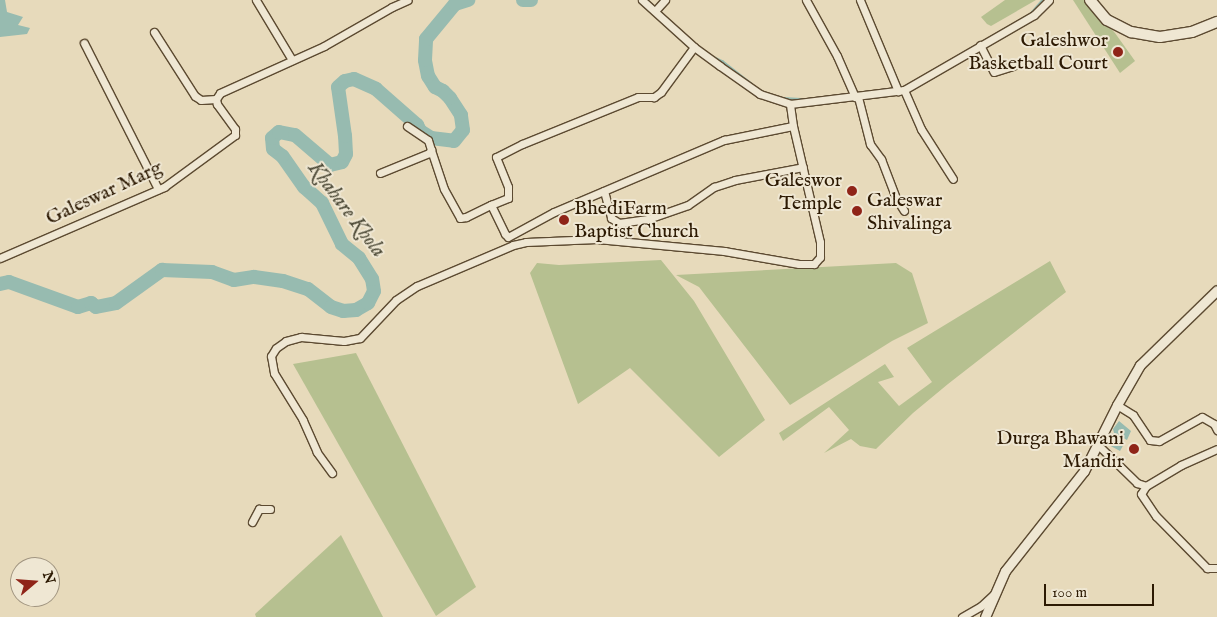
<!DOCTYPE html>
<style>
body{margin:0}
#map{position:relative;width:1217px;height:617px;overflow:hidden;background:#e7dabb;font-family:"IM FELL English",serif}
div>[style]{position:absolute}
.green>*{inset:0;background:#b6c090}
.water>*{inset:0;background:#97bbb0}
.stream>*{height:2.5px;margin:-1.25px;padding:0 1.25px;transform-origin:1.25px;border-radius:1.25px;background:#97bbb0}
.river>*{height:14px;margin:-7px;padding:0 7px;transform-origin:7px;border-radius:7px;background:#97bbb0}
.roads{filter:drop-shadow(1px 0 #5c4a31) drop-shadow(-1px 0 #5c4a31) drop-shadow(0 1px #5c4a31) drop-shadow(0 -1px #5c4a31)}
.minor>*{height:7px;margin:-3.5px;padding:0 3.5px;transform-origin:3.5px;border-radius:3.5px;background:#efe7d3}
.tertiary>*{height:9px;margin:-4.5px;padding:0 4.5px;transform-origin:4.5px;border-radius:4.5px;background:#efe7d3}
.secondary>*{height:10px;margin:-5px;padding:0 5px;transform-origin:5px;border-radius:5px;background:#efe7d3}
.dots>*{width:14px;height:14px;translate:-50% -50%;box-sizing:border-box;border:2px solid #efe7d3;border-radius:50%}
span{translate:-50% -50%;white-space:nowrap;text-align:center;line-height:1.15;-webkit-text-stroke:4px #efe7d3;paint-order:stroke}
.poi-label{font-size:20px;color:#2d1a03}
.right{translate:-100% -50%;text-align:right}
.left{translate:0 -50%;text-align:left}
.street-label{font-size:20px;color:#2d1a03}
.water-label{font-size:21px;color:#4d4a37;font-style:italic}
.north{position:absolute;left:10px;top:557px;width:50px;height:50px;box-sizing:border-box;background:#efe7d3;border:1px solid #a19580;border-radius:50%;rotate:72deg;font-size:14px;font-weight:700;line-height:20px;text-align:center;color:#2d1a03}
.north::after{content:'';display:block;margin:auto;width:18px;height:22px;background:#8f2418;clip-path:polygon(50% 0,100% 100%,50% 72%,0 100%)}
.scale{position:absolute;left:1044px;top:584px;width:110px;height:22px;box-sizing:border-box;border:2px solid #2d1a03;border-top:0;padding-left:6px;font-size:15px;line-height:18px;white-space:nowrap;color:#2d1a03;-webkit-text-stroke:4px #efe7d3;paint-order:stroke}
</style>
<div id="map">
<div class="green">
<div style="clip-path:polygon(1005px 0,1036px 0,991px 26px,987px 24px,981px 17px)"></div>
<div style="clip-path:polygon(1073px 0,1084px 0,1115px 33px,1135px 61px,1120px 73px)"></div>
<div style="clip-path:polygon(661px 260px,694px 301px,765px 420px,719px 457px,630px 368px,578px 404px,530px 273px,537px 263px,559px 265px)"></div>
<div style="clip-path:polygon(1050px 261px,1066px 292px,948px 384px,913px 413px,876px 449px,860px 446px,851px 439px,824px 453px,849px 430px,829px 407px,783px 441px,779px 433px,885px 364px,894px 377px,878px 382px,899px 406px,932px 382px,907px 348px)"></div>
<div style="clip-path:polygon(896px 263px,912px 273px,928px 323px,892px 341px,790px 405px,699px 287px,676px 275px)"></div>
<div style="clip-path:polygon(356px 353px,476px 587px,436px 616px,293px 364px)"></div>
<div style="clip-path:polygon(341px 535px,383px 617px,256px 617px,255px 614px)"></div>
</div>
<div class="water">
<div style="clip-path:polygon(0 0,5px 0,7px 12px,23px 17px,18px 25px,30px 28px,27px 34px,0 37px)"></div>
<div style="clip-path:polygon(1119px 421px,1131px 431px,1127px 440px,1118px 435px,1118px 438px,1125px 442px,1120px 451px,1107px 444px,1111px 434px,1114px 433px,1113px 429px)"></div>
</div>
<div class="stream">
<div style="left:1030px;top:14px;width:18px;rotate:-49deg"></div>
<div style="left:959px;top:55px;width:52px;rotate:-30deg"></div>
<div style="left:713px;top:57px;width:10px;rotate:24deg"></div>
<div style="left:722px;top:61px;width:37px;rotate:38deg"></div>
<div style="left:783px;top:98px;width:21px;rotate:3deg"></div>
</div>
<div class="river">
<div style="left:523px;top:0;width:8px"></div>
<div style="left:0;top:284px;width:9px;rotate:-13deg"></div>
<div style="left:9px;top:282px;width:73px;rotate:19.9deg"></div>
<div style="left:78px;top:307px;width:14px;rotate:-17deg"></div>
<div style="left:91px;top:303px;width:6px;rotate:39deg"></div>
<div style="left:96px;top:307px;width:20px;rotate:-11deg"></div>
<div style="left:116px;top:303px;width:57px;rotate:-35.7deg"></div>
<div style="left:162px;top:270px;width:50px;rotate:2.3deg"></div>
<div style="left:212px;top:272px;width:23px;rotate:20deg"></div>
<div style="left:234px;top:280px;width:20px;rotate:-9deg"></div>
<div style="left:254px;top:277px;width:29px;rotate:8deg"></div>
<div style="left:283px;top:281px;width:26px;rotate:18deg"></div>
<div style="left:308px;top:289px;width:29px;rotate:38deg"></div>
<div style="left:331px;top:307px;width:13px;rotate:18deg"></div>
<div style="left:343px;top:311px;width:13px;rotate:-4deg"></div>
<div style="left:356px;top:310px;width:14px;rotate:-30deg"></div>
<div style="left:368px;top:303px;width:13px;rotate:-63deg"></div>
<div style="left:374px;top:291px;width:12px;rotate:-99deg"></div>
<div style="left:372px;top:279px;width:25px;rotate:-122deg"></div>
<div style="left:359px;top:258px;width:22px;rotate:-141deg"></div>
<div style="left:342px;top:244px;width:46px;rotate:-116deg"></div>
<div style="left:322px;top:203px;width:24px;rotate:-138deg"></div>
<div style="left:304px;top:187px;width:38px;rotate:-125deg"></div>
<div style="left:282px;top:156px;width:11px;rotate:-142deg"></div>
<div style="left:273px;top:149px;width:11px;rotate:-95deg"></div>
<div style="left:272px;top:138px;width:9px;rotate:-41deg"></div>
<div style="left:279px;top:132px;width:16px;rotate:11deg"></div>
<div style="left:295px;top:135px;width:46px;rotate:40.6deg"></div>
<div style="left:330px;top:165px;width:12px;rotate:-14deg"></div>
<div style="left:342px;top:162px;width:9px;rotate:-63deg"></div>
<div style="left:346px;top:154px;width:18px;rotate:-93deg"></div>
<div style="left:345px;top:136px;width:49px;rotate:-98.1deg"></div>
<div style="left:338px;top:87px;width:9px;rotate:-41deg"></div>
<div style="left:345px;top:81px;width:9px;rotate:-13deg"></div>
<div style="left:354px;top:79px;width:24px;rotate:24deg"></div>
<div style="left:376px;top:89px;width:55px;rotate:41.3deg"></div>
<div style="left:417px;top:125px;width:7px;rotate:63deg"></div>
<div style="left:420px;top:131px;width:13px;rotate:32deg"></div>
<div style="left:431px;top:138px;width:23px;rotate:7deg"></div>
<div style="left:454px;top:141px;width:14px;rotate:-51deg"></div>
<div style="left:463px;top:130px;width:15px;rotate:-98deg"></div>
<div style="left:461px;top:115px;width:20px;rotate:-123deg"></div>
<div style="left:450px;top:98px;width:10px;rotate:-135deg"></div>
<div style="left:443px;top:91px;width:9px;rotate:-153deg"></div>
<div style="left:435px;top:87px;width:13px;rotate:-122deg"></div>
<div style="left:428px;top:76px;width:16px;rotate:-101deg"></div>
<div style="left:425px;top:60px;width:21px;rotate:-87deg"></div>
<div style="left:426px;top:39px;width:45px;rotate:-50.4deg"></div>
<div style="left:455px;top:4px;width:14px;rotate:-17deg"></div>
</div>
<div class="roads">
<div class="minor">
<div style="left:256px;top:0;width:70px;rotate:59deg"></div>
<div style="left:642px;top:0;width:70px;rotate:42.1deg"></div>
<div style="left:694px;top:47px;width:32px;rotate:36deg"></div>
<div style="left:720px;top:66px;width:49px;rotate:35deg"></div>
<div style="left:760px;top:94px;width:32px;rotate:18deg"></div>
<div style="left:790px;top:104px;width:115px;rotate:-7deg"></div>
<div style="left:904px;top:90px;width:150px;rotate:-30deg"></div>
<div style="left:1034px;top:15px;width:21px;rotate:-45deg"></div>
<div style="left:806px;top:0;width:64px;rotate:61deg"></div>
<div style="left:837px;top:56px;width:45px;rotate:66.3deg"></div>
<div style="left:860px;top:0;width:99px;rotate:67.3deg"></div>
<div style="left:655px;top:11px;width:15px;rotate:-48deg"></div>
<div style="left:154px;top:32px;width:76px;rotate:57.4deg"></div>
<div style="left:195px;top:96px;width:7px;rotate:34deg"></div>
<div style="left:201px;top:100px;width:15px;rotate:-4deg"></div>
<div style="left:84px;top:43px;width:164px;rotate:63.1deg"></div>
<div style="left:980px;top:45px;width:30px;rotate:63deg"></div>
<div style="left:994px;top:72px;width:20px;rotate:-18deg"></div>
<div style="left:694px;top:47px;width:56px;rotate:126.3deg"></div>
<div style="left:661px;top:92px;width:9px;rotate:144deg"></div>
<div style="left:654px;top:97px;width:16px;rotate:180deg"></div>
<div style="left:638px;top:97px;width:125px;rotate:157.9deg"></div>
<div style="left:522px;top:144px;width:29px;rotate:153deg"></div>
<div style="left:496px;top:157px;width:32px;rotate:68deg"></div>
<div style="left:508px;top:187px;width:11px;rotate:90deg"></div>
<div style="left:508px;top:198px;width:18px;rotate:158deg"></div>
<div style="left:491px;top:205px;width:32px;rotate:64deg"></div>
<div style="left:505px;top:234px;width:4px;rotate:45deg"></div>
<div style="left:508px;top:237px;width:52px;rotate:-28.5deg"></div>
<div style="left:554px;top:212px;width:185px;rotate:-23deg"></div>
<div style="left:724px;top:140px;width:70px;rotate:-11.5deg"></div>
<div style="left:904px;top:90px;width:43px;rotate:66.4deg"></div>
<div style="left:921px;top:129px;width:59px;rotate:57.4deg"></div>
<div style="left:858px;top:97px;width:49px;rotate:75.7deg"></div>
<div style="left:870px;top:144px;width:19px;rotate:54deg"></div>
<div style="left:881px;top:159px;width:42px;rotate:69deg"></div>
<div style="left:896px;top:198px;width:15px;rotate:58deg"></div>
<div style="left:407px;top:126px;width:25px;rotate:34deg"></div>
<div style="left:428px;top:140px;width:10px;rotate:73deg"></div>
<div style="left:380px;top:173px;width:53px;rotate:-22.2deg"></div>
<div style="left:429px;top:153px;width:4px;rotate:-56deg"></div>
<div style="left:431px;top:150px;width:41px;rotate:71.6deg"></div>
<div style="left:444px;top:189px;width:33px;rotate:61deg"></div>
<div style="left:460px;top:218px;width:6px;rotate:-9deg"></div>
<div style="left:466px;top:217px;width:28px;rotate:-26deg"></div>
<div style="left:604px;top:191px;width:28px;rotate:75deg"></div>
<div style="left:611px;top:218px;width:9px;rotate:32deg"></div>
<div style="left:619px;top:223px;width:29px;rotate:-8deg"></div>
<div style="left:648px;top:219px;width:42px;rotate:-19.3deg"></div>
<div style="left:688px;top:205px;width:32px;rotate:-35deg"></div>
<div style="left:714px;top:187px;width:22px;rotate:-18deg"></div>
<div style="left:735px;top:180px;width:69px;rotate:-10.8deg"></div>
<div style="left:0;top:258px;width:179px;rotate:-23.4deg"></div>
<div style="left:164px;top:187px;width:88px;rotate:-36.2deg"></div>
<div style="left:235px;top:135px;width:6px;rotate:-90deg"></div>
<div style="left:235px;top:129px;width:31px;rotate:-126deg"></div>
<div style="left:217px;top:104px;width:5px;rotate:-101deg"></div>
<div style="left:216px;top:99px;width:7px;rotate:-56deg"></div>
<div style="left:220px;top:93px;width:114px;rotate:-24.3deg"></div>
<div style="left:324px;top:46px;width:78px;rotate:-29.8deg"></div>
<div style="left:392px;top:7px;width:17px;rotate:-24deg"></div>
<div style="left:1117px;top:405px;width:19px;rotate:32deg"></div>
<div style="left:1133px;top:415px;width:30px;rotate:56deg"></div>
<div style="left:1150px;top:440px;width:9px;rotate:6deg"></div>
<div style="left:1159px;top:441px;width:49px;rotate:-29.2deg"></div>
<div style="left:1202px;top:417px;width:14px;rotate:30deg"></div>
<div style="left:1214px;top:424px;width:7px;rotate:63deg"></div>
<div style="left:1097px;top:444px;width:56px;rotate:44.3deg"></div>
<div style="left:1137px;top:483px;width:9px;rotate:18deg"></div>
<div style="left:1146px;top:486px;width:41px;rotate:-31deg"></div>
<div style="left:1181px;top:465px;width:39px;rotate:-24deg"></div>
<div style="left:332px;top:473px;width:26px;rotate:-126deg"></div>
<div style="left:317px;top:452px;width:35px;rotate:-114deg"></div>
<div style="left:303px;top:420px;width:55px;rotate:-121.7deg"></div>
<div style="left:274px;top:373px;width:17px;rotate:-100deg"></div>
<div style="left:271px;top:356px;width:9px;rotate:-58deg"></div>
<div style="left:276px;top:348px;width:12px;rotate:-35deg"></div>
<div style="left:286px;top:341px;width:16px;rotate:-15deg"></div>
<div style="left:301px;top:337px;width:43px;rotate:5.3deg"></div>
<div style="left:344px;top:341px;width:16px;rotate:-11deg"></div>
<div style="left:360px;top:338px;width:52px;rotate:-46.5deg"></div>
<div style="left:396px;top:300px;width:25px;rotate:-34deg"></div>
<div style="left:417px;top:286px;width:104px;rotate:-23.1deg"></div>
<div style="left:513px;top:245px;width:13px;rotate:-13deg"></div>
<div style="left:526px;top:242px;width:71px;rotate:-2.4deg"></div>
<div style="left:597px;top:239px;width:128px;rotate:5.4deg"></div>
<div style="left:724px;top:251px;width:76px;rotate:9.8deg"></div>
<div style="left:799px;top:264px;width:15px"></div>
<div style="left:814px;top:264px;width:9px;rotate:-49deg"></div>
<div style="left:820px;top:257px;width:15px;rotate:-90deg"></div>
<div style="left:820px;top:242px;width:119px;rotate:-103.1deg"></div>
<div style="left:793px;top:126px;width:22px;rotate:-98deg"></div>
<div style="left:1146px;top:486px;width:9px;rotate:122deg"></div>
<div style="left:1141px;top:494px;width:27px;rotate:56deg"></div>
<div style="left:1156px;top:516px;width:73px;rotate:45.6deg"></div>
<div style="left:1207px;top:568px;width:10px"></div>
<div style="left:252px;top:522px;width:15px;rotate:-62deg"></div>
<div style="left:259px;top:509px;width:11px"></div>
<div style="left:962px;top:617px;width:22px;rotate:-30deg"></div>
<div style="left:981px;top:606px;width:18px;rotate:-43deg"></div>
</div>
<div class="tertiary">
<div style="left:985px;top:617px;width:50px;rotate:-66.5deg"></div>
<div style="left:1005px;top:571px;width:127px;rotate:-51.7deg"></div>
<div style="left:1084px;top:471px;width:74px;rotate:-63.4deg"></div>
<div style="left:1117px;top:405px;width:46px;rotate:-60.1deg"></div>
<div style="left:1140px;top:365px;width:107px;rotate:-44.2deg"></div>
</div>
<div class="secondary">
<div style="left:1090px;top:0;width:26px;rotate:50deg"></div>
<div style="left:1107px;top:20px;width:27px;rotate:27deg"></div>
<div style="left:1131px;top:32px;width:29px;rotate:10deg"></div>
<div style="left:1160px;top:37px;width:32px;rotate:-9deg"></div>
<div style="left:1192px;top:32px;width:27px;rotate:-22deg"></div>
</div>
</div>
<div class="dots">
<div style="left:1118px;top:52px;background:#8f2418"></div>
<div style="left:852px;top:191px;background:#8f2418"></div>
<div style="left:857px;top:211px;background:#8f2418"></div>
<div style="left:564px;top:220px;background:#8f2418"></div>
<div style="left:1134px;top:449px;background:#8f2418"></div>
</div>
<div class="poi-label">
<span class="right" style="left:1108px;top:52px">Galeshwor<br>Basketball Court</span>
<span class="right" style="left:842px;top:192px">Galeswor<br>Temple</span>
<span class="left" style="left:867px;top:212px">Galeswar<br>Shivalinga</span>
<span class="left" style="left:574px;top:220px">BhediFarm<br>Baptist Church</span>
<span class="right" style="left:1124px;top:450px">Durga Bhawani<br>Mandir</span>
</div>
<div class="street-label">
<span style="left:104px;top:193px;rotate:-25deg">Galeswar Marg</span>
</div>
<div class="water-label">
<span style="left:346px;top:210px;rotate:53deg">Khahare Khola</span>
</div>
<div class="north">N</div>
<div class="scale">100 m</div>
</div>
